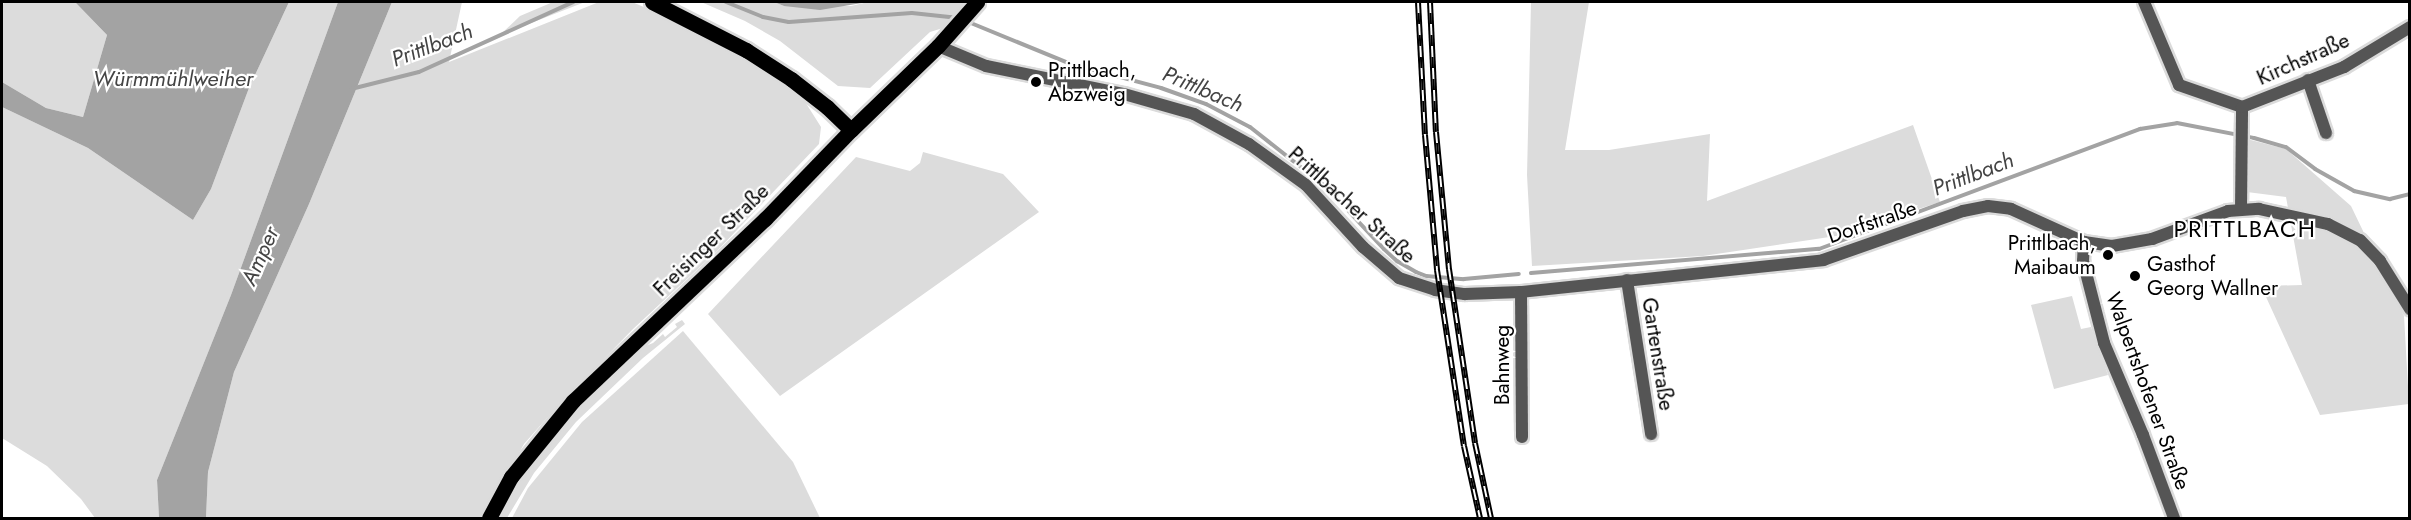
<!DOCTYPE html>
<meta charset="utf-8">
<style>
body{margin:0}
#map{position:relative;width:2411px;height:520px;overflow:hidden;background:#fff;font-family:Jost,sans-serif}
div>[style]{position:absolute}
.green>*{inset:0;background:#dcdcdc}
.water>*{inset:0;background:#a3a3a3}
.stream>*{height:4px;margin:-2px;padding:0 2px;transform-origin:2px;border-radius:2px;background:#a3a3a3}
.roads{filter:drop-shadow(2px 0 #dbdbdb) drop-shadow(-2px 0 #dbdbdb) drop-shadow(0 2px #dbdbdb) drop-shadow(0 -2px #dbdbdb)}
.minor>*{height:12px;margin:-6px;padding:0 6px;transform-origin:6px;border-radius:6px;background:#555}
.major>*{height:15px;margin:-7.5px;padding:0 7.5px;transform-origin:7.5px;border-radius:7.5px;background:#000}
.rail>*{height:6px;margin-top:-3px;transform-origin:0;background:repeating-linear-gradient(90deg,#fff 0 11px,#000 0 22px);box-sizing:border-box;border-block:2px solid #000}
.dots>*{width:16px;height:16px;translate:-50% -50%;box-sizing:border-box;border:3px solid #fff;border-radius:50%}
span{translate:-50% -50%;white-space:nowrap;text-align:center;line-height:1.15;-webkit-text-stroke:4.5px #fff;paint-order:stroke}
.street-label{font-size:21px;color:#000}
.poi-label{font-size:21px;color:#000}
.left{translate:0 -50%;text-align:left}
.right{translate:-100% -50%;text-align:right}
.water-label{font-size:22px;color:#444;font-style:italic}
.quarter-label{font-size:24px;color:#000;letter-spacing:1.5px}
.frame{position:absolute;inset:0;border:3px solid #000;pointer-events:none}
</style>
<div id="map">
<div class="green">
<div style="clip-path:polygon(4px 2px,75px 2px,107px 35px,83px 117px,46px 108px,2px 82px,2px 8px)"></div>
<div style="clip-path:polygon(289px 2px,338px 2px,231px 295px,157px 480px,159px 518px,95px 518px,81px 499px,47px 466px,2px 438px,2px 107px,88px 148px,193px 220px,211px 189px,249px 88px)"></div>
<div style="clip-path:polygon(392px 2px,462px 2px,449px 62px,599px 2px,632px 2px,684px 24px,761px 67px,802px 97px,821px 127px,819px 144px,715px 253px,633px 329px,554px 410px,524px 444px,482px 518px,206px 518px,208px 472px,234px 372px,309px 204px)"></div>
<div style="clip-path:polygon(553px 2px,585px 2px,500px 35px,520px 16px)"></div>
<div style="clip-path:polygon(701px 2px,774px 2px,784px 6px,851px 6px,868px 2px,966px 2px,943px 28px,930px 32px,870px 88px,838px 86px,780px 41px,745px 21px)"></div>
<div style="clip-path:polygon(1531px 2px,1589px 2px,1565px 150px,1609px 150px,1710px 134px,1707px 201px,1913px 125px,1940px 202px,1836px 236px,1703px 256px,1532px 266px,1527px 175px)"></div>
<div style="clip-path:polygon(2247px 139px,2286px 149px,2351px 206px,2404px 316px,2409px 404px,2320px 415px,2261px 286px,2302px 285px,2286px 197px,2247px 192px)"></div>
<div style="clip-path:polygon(923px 152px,1003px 174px,1039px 212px,780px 396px,708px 314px,856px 157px,910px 171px,920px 163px)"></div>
<div style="clip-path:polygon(2072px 296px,2081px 329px,2091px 327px,2108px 375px,2054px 389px,2031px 305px)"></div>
<div style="clip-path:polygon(682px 320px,685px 324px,643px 358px,576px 422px,534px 473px,507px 518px,497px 518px,517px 480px,572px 412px,638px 349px,653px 343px,663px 334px,665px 337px,677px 327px,675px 324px)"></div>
<div style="clip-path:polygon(683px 331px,793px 462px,820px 518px,512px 518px,528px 488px,582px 422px)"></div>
</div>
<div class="water">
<div style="clip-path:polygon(75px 2px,289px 2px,249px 88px,211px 189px,193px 220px,88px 148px,2px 107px,2px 82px,46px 108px,83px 117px,107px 35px)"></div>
<div style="clip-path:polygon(338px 2px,392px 2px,309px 204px,234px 372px,208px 472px,206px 518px,159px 518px,157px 480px,231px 295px)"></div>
<div style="clip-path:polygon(774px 2px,868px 2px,820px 10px,784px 6px)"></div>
</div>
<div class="stream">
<div style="left:726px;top:2px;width:40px;rotate:22deg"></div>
<div style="left:763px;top:17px;width:26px;rotate:11deg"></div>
<div style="left:789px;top:22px;width:123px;rotate:-4.2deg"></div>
<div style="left:912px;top:13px;width:47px;rotate:6.1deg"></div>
<div style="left:966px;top:21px;width:113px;rotate:22.3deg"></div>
<div style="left:1071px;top:64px;width:93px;rotate:14.9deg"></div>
<div style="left:1161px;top:88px;width:48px;rotate:19.6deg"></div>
<div style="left:1206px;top:104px;width:50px;rotate:27.6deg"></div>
<div style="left:1250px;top:127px;width:97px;rotate:38.3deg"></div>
<div style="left:1326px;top:187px;width:85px;rotate:46.9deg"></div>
<div style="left:1384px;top:249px;width:18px;rotate:43deg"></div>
<div style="left:1397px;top:261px;width:22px;rotate:30deg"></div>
<div style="left:1416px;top:272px;width:11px;rotate:22deg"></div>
<div style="left:1426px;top:276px;width:38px;rotate:5deg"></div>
<div style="left:1464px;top:279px;width:55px;rotate:-5.2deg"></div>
<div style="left:351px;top:89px;width:70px;rotate:-14deg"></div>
<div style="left:419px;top:72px;width:169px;rotate:-24.4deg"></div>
<div style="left:1531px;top:273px;width:289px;rotate:-4.8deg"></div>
<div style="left:1819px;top:249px;width:343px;rotate:-20.5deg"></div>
<div style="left:2140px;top:129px;width:37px;rotate:-9deg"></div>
<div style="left:2177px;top:123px;width:78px;rotate:11deg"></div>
<div style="left:2254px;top:138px;width:33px;rotate:16deg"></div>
<div style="left:2286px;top:147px;width:36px;rotate:37deg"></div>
<div style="left:2315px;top:169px;width:45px;rotate:29.4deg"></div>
<div style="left:2354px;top:191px;width:37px;rotate:13deg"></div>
<div style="left:2390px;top:199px;width:21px;rotate:-14deg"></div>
</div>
<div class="roads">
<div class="minor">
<div style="left:2144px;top:2px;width:90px;rotate:67.1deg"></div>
<div style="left:2179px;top:85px;width:67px;rotate:19.2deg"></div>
<div style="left:938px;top:46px;width:52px;rotate:22.6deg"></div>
<div style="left:986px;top:66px;width:141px;rotate:11.5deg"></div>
<div style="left:1124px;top:94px;width:73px;rotate:15.9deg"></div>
<div style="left:1194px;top:114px;width:63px;rotate:28.6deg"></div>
<div style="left:1249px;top:144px;width:70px;rotate:35.7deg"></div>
<div style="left:1306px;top:185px;width:84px;rotate:47.4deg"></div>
<div style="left:1363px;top:247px;width:48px;rotate:40.7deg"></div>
<div style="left:1399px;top:278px;width:38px;rotate:18deg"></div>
<div style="left:1435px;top:290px;width:30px;rotate:8deg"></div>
<div style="left:1465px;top:294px;width:56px;rotate:-2deg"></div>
<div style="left:1521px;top:292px;width:304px;rotate:-6deg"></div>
<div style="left:1823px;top:260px;width:148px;rotate:-19.3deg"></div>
<div style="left:1963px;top:211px;width:25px;rotate:-11deg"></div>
<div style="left:1988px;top:206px;width:23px;rotate:7deg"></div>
<div style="left:2011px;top:209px;width:80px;rotate:24.3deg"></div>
<div style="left:2084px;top:242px;width:28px;rotate:8deg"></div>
<div style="left:2112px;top:246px;width:41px;rotate:-9.9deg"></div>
<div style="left:2152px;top:239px;width:81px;rotate:-20.2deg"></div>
<div style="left:2228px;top:211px;width:31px;rotate:-4deg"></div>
<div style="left:2259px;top:209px;width:71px;rotate:12.3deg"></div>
<div style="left:2328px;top:224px;width:36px;rotate:27deg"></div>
<div style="left:2360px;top:240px;width:29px;rotate:46deg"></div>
<div style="left:2380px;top:261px;width:57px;rotate:58deg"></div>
<div style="left:2308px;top:80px;width:56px;rotate:71.2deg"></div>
<div style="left:2241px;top:209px;width:102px;rotate:-89.4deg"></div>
<div style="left:2242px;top:107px;width:110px;rotate:-21.4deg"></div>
<div style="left:2344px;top:67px;width:77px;rotate:-31.2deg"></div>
<div style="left:2084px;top:242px;width:19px;rotate:93deg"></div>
<div style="left:2083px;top:261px;width:85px;rotate:75.6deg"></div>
<div style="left:2104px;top:343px;width:100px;rotate:67deg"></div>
<div style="left:2143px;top:435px;width:89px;rotate:69.5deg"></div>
<div style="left:1627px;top:280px;width:156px;rotate:81.1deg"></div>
<div style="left:1521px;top:292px;width:145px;rotate:89.6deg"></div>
</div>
<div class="major">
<div style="left:652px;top:2px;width:106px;rotate:27.1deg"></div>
<div style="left:746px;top:50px;width:54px;rotate:32.8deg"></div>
<div style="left:791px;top:79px;width:46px;rotate:37.9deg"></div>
<div style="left:827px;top:107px;width:33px;rotate:44deg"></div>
<div style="left:489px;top:518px;width:47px;rotate:-61.8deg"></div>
<div style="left:511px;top:477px;width:98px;rotate:-50.8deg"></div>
<div style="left:573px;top:401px;width:265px;rotate:-43.5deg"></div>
<div style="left:765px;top:219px;width:124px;rotate:-46deg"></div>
<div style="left:851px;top:130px;width:121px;rotate:-44deg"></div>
<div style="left:938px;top:46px;width:59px;rotate:-48.4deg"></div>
</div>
</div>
<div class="rail">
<div style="left:1418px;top:2px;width:133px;rotate:87deg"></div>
<div style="left:1425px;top:135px;width:136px;rotate:84.9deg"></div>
<div style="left:1437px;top:270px;width:178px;rotate:81.3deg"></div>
<div style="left:1464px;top:446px;width:74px;rotate:77.5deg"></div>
<div style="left:1430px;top:2px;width:130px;rotate:87.4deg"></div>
<div style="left:1436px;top:132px;width:138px;rotate:84.6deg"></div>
<div style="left:1449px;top:269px;width:176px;rotate:81.5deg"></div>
<div style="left:1475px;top:443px;width:77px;rotate:78deg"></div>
</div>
<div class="dots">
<div style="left:1036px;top:82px;background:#000"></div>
<div style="left:2108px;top:255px;background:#000"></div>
<div style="left:2135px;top:276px;background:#000"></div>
</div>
<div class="street-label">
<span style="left:2303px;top:59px;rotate:-24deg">Kirchstraße</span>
<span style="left:1352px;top:205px;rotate:42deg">Prittlbacher Straße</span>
<span style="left:1872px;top:222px;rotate:-19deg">Dorfstraße</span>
<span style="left:711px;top:240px;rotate:-44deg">Freisinger Straße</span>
<span style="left:1658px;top:354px;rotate:81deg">Gartenstraße</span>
<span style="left:1502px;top:365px;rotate:-90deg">Bahnweg</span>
<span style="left:2148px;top:391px;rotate:70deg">Walpertshofener Straße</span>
</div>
<div class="poi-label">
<span class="left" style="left:1048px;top:82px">Prittlbach,<br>Abzweig</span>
<span class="right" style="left:2096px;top:255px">Prittlbach,<br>Maibaum</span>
<span class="left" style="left:2147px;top:276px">Gasthof<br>Georg Wallner</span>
</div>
<div class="water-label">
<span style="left:432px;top:45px;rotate:-21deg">Prittlbach</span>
<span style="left:173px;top:79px">Würmmühlweiher</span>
<span style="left:1203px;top:89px;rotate:23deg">Prittlbach</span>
<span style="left:1973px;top:174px;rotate:-21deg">Prittlbach</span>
<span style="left:260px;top:256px;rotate:-66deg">Amper</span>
</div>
<div class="quarter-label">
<span style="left:2245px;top:229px">PRITTLBACH</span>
</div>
<div class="frame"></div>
</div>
